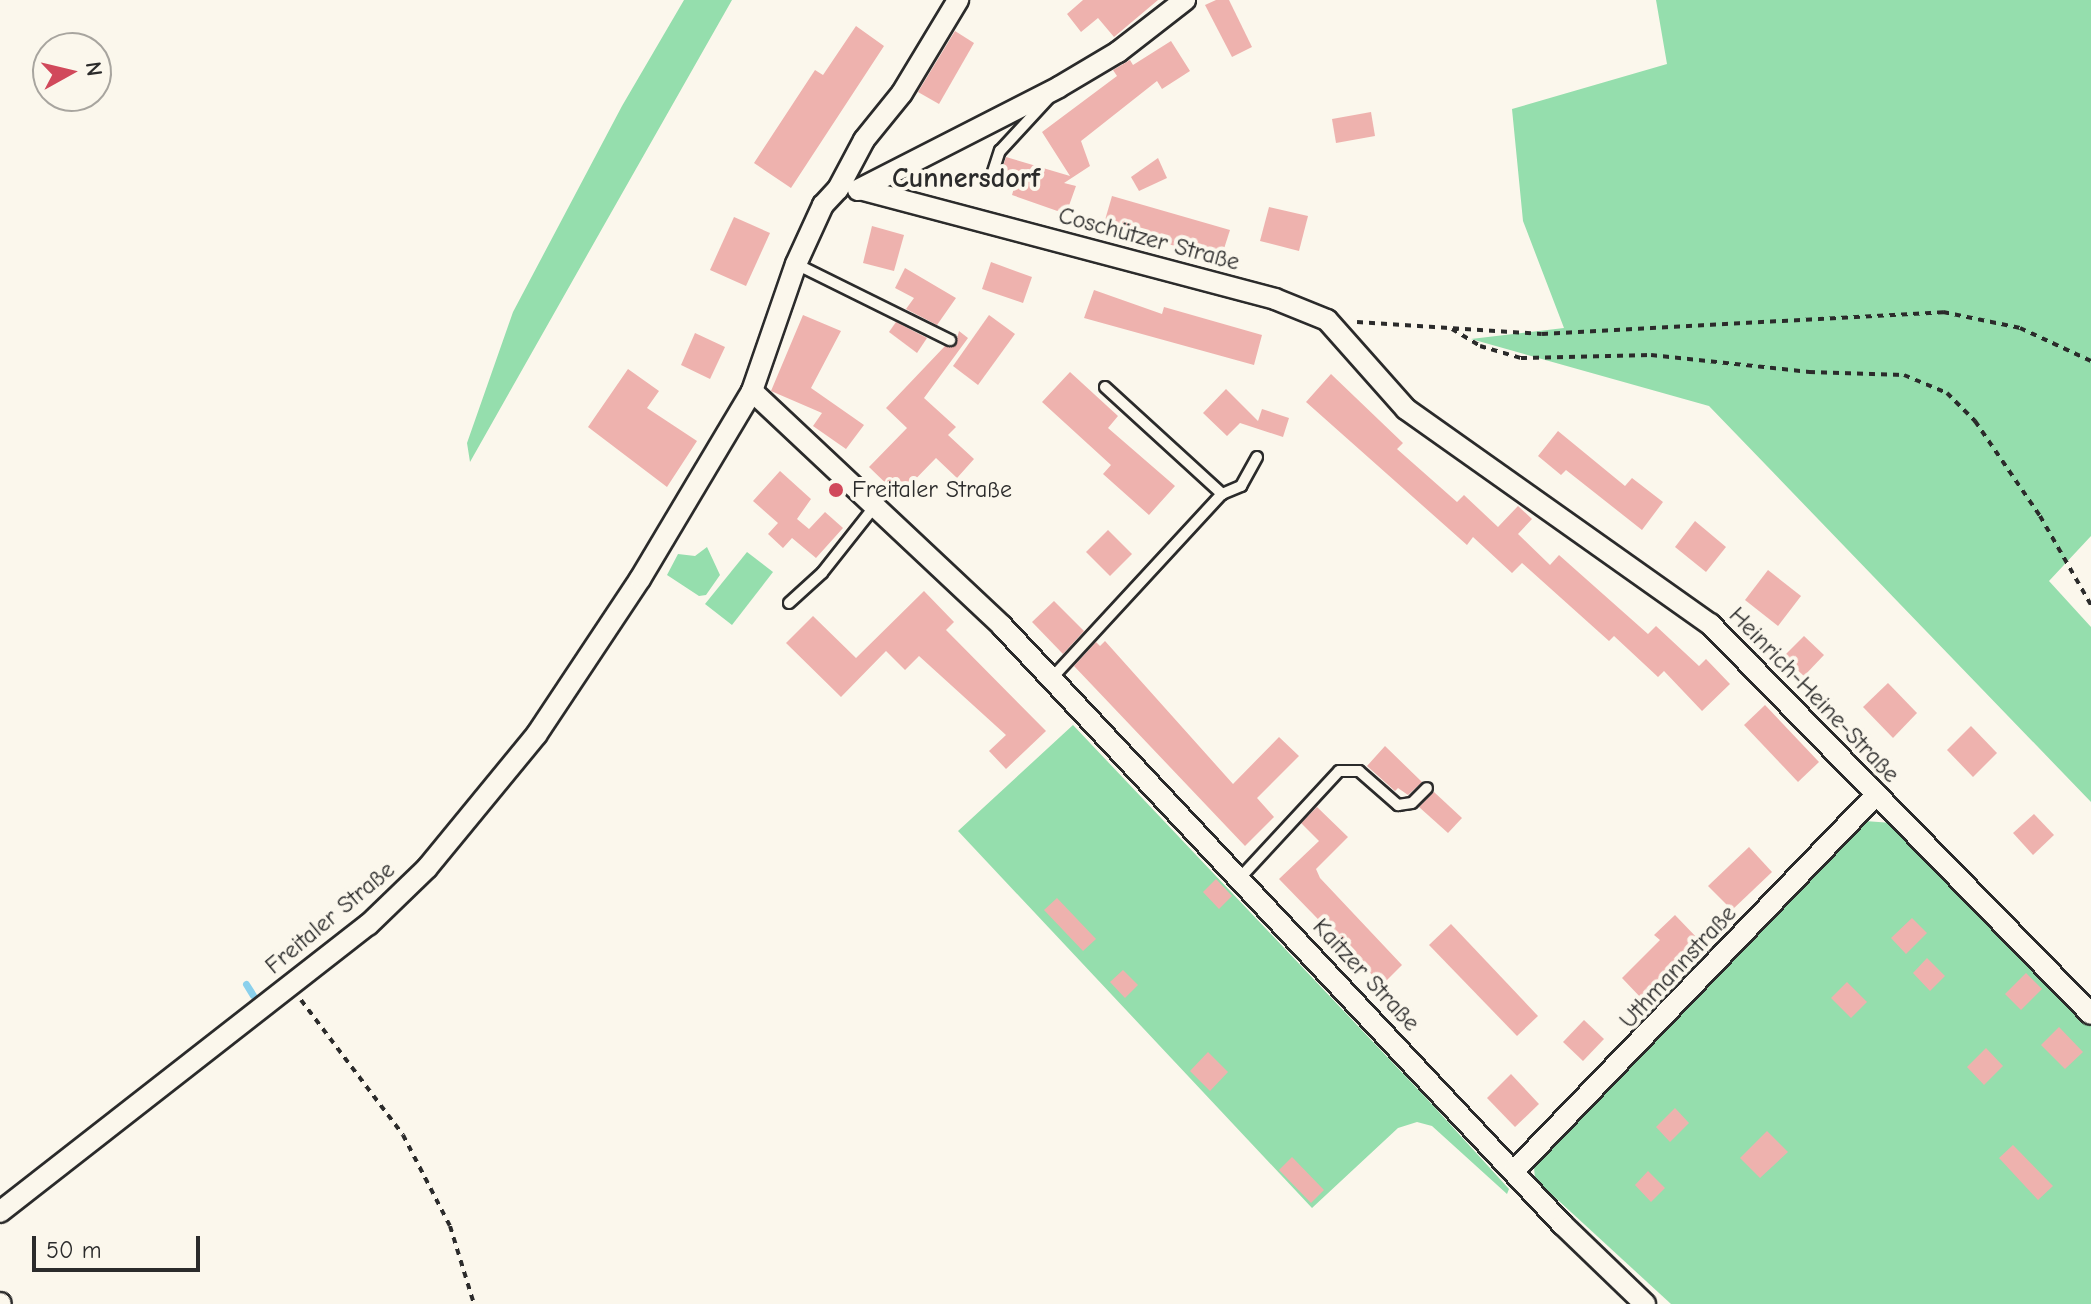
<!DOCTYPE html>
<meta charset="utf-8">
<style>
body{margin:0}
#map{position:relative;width:2091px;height:1304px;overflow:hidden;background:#fbf7ec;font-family:"Comic Neue",sans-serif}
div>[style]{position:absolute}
.green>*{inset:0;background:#95dead}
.stream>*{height:7px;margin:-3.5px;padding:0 3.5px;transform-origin:3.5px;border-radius:3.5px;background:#8ad0ec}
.building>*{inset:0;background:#eeb2ae}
.path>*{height:4px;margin-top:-2px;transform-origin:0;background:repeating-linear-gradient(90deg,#2b2b2b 0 6px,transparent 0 12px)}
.roads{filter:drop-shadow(2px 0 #2b2b2b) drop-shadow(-2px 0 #2b2b2b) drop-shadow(0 2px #2b2b2b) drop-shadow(0 -2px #2b2b2b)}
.lane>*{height:10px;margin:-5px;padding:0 5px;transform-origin:5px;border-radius:5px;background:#fbf7ec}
.street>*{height:20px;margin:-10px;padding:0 10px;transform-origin:10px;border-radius:10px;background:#fbf7ec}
.dots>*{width:22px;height:22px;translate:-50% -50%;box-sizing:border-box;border:4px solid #fbf7ec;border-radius:50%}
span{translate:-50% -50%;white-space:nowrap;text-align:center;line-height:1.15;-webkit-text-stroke:8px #fbf7ec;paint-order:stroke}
.street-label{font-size:24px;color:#2b2b2b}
.poi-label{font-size:24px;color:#2b2b2b}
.left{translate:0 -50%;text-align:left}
.quarter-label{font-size:28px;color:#2b2b2b;font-weight:700}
.north{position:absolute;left:32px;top:32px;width:80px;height:80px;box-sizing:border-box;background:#fbf7ec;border:2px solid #a8a59f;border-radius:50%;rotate:82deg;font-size:22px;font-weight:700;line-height:32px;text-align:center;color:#2b2b2b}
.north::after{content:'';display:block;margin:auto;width:28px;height:36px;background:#d1495b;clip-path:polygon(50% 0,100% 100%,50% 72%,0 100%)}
.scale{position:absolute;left:32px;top:1236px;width:168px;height:36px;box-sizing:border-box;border:4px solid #2b2b2b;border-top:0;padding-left:10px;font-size:24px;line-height:28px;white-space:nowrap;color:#2b2b2b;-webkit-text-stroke:6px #fbf7ec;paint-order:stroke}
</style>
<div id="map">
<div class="green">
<div style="clip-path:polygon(732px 0,603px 227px,470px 462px,467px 443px,513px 312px,622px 106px,684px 0)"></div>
<div style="clip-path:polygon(1656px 0,2091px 0,2091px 536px,2049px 581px,2091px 627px,2091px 802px,1709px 406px,1471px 339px,1564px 328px,1523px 221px,1512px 109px,1667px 64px)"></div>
<div style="clip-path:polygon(707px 547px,720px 575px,706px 595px,699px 596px,667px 575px,678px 554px,695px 556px)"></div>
<div style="clip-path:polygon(747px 552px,773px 572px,732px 625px,705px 604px)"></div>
<div style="clip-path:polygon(1073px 725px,1428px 1100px,1509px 1189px,1507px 1194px,1432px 1126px,1417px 1122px,1398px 1128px,1312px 1208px,958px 831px)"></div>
<div style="clip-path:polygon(1865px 821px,1892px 823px,2091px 1024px,2091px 1304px,1671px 1304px,1535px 1179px,1534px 1167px)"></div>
</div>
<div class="stream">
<div style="left:246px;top:984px;width:13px;rotate:58deg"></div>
</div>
<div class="building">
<div style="clip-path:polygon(1083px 0,1158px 0,1114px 37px,1098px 18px,1081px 32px,1067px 14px)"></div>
<div style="clip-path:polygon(1216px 0,1229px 0,1252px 47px,1232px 57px,1205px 5px)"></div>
<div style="clip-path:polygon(856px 26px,884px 46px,791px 188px,754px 163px,815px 70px,823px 75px)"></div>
<div style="clip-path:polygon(955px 31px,974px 43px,939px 104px,918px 92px)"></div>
<div style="clip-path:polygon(1171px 41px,1190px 71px,1162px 89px,1157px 81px,1081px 141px,1090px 166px,1064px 183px,1076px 186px,1066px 214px,1012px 195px,1014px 188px,998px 182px,1006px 157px,1070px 176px,1042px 132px,1117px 76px,1113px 70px,1130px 60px,1133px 65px)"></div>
<div style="clip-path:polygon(1371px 112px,1375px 136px,1336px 143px,1332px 119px)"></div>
<div style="clip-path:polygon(1158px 158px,1167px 178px,1139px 191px,1131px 177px)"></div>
<div style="clip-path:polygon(1112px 196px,1230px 230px,1221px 258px,1103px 227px)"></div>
<div style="clip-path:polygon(1269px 207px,1308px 216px,1299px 251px,1260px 241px)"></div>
<div style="clip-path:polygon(734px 217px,770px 233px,746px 286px,710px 270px)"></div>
<div style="clip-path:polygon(872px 226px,904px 235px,894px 271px,863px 263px)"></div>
<div style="clip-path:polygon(991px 262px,1032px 277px,1023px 303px,982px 289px)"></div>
<div style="clip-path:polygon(905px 268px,956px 298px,937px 325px,906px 309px,914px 298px,895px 288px)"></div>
<div style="clip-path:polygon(1094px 290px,1162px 314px,1164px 307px,1262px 335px,1254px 365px,1084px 318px)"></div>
<div style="clip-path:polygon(803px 315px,841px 331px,811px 388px,864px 425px,846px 449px,813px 426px,822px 413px,771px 391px)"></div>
<div style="clip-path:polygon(989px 315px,1015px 334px,978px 385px,953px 366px)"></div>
<div style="clip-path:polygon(896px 322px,927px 338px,917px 353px,889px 332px)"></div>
<div style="clip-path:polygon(959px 331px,968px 338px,924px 398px,956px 427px,948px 435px,974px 459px,957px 478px,936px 458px,899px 496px,869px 467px,907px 428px,886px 408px,945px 346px,955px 346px)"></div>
<div style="clip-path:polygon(695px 333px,725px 347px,710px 379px,681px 365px)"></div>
<div style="clip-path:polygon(628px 369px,659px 391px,647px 408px,697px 441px,667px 487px,588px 427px)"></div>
<div style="clip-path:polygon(1070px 372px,1118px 416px,1108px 428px,1175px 486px,1149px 515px,1103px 474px,1111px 465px,1042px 402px)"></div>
<div style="clip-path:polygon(1331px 374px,1403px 443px,1397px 449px,1457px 502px,1464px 495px,1498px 527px,1518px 506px,1532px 519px,1518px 534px,1550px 565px,1559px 555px,1648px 634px,1656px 626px,1699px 666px,1706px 659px,1730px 684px,1702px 711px,1664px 671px,1658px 677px,1614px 636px,1609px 641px,1522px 563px,1512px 573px,1473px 537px,1467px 545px,1306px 402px)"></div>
<div style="clip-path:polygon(1226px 389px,1258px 421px,1262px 409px,1289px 418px,1283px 437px,1240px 423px,1227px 436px,1203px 413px)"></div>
<div style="clip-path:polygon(1558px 431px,1625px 486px,1632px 478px,1663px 502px,1642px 530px,1566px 470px,1561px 475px,1538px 456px)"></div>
<div style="clip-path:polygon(780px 471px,811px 499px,797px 519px,809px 529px,825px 512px,843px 528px,816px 558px,792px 538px,783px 548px,768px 534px,778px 523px,753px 501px)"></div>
<div style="clip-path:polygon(1695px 521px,1726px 547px,1706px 572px,1675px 547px)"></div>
<div style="clip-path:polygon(1108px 530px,1132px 554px,1110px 576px,1086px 552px)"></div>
<div style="clip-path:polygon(1768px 570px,1801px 596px,1778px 626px,1745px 600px)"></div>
<div style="clip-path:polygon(924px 591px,954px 622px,946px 630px,1046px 731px,1006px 769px,989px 751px,1006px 735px,919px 656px,905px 670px,886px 651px,841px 697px,786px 643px,813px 616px,856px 658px)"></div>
<div style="clip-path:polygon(1054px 601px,1084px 631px,1063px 654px,1032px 622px)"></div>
<div style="clip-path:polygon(1804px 636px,1824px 655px,1804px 676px,1783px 657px)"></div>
<div style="clip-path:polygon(1105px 641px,1233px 784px,1279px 737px,1299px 756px,1257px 798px,1274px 817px,1245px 846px,1074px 666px,1096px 642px,1100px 646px)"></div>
<div style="clip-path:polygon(1888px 683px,1917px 713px,1893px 738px,1863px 707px)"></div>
<div style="clip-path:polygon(1765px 705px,1819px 762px,1798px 782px,1744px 725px)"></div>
<div style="clip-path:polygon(1971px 726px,1997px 753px,1973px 777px,1947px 750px)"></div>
<div style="clip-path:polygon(1385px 746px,1422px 782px,1408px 795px,1398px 788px,1395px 791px,1367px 766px)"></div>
<div style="clip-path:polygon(1434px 792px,1462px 818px,1448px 833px,1419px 807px)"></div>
<div style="clip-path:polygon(1317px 807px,1348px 837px,1316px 869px,1320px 878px,1402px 965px,1382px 985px,1279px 879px,1319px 841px,1301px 823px)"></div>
<div style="clip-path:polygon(2034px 814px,2054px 835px,2033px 855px,2013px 833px)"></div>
<div style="clip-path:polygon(1749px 847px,1772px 872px,1732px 910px,1708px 886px)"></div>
<div style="clip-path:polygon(1216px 879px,1232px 896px,1219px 909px,1203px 892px)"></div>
<div style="clip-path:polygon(1057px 898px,1096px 939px,1083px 951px,1044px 910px)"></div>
<div style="clip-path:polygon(1675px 915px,1700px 941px,1643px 1000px,1622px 978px,1660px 940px,1654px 935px)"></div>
<div style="clip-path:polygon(1912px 918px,1927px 933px,1906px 954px,1891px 938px)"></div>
<div style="clip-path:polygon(1451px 924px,1538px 1016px,1517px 1036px,1429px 945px)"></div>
<div style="clip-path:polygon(1927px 958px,1945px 976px,1930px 991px,1913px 973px)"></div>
<div style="clip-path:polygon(1123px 970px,1138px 985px,1125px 998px,1110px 982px)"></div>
<div style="clip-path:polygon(2026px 973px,2042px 989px,2021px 1010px,2005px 994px)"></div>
<div style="clip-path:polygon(1847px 982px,1867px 1002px,1851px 1018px,1831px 998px)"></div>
<div style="clip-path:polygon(1584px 1020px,1604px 1039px,1583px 1061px,1563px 1042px)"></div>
<div style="clip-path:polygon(2059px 1027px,2083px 1052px,2065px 1069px,2041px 1045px)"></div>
<div style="clip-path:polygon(1986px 1048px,2003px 1066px,1984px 1085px,1967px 1067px)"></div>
<div style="clip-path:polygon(1208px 1052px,1228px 1072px,1210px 1091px,1190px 1071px)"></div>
<div style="clip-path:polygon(1511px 1074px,1539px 1104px,1515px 1127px,1487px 1098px)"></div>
<div style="clip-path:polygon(1675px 1108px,1689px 1123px,1670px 1142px,1656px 1127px)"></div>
<div style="clip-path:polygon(1767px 1131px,1788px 1152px,1760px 1178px,1740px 1158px)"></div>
<div style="clip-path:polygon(2013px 1145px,2053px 1186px,2038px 1200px,1999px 1158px)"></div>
<div style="clip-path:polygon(1292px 1157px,1324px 1190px,1311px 1203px,1279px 1170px)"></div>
<div style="clip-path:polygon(1648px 1171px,1665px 1188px,1651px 1202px,1635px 1185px)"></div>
</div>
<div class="path">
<div style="left:1357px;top:322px;width:185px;rotate:3.7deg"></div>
<div style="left:1542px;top:334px;width:402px;rotate:-3.1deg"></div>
<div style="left:1943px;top:312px;width:79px;rotate:11.7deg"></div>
<div style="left:2020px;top:328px;width:78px;rotate:24.9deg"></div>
<div style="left:1452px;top:329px;width:33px;rotate:31deg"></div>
<div style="left:1480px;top:346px;width:43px;rotate:16.3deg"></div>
<div style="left:1521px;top:358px;width:130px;rotate:-1.3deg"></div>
<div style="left:1651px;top:355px;width:159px;rotate:6.1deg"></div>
<div style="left:1809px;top:372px;width:95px;rotate:1.8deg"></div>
<div style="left:1904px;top:375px;width:47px;rotate:22.7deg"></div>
<div style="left:1947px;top:393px;width:40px;rotate:45deg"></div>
<div style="left:1975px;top:421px;width:115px;rotate:55.6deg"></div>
<div style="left:2040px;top:516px;width:103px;rotate:60.2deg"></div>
<div style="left:301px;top:1000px;width:169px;rotate:52.9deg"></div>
<div style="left:403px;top:1135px;width:102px;rotate:62.7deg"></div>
<div style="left:450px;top:1226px;width:82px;rotate:72.9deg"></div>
</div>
<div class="roads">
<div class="lane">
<div style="left:990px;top:181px;width:32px;rotate:-72deg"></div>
<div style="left:1000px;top:151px;width:71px;rotate:-47.3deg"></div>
<div style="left:796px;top:264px;width:172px;rotate:26.3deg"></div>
<div style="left:1105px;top:387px;width:159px;rotate:42.4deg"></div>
<div style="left:789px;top:603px;width:45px;rotate:-42.3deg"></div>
<div style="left:822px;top:573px;width:85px;rotate:-51.7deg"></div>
<div style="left:1051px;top:679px;width:252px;rotate:-47.3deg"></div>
<div style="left:1222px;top:494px;width:21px;rotate:-23deg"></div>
<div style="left:1241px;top:486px;width:33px;rotate:-61deg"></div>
<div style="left:1239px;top:879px;width:147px;rotate:-47.2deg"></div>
<div style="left:1339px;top:771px;width:20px"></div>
<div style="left:1359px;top:771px;width:52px;rotate:41.1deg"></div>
<div style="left:1398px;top:805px;width:14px;rotate:-8deg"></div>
<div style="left:1412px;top:803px;width:21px;rotate:-45deg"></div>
</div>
<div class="street">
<div style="left:858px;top:190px;width:226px;rotate:-27.1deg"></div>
<div style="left:1059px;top:87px;width:69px;rotate:-30.7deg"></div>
<div style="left:1118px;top:52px;width:85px;rotate:-37.8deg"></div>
<div style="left:863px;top:190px;width:426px;rotate:14.8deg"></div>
<div style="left:1275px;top:299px;width:56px;rotate:22deg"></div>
<div style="left:1327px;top:320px;width:119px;rotate:48.4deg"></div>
<div style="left:1406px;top:409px;width:372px;rotate:35.3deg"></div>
<div style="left:1710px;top:624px;width:545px;rotate:45.67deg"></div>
<div style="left:752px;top:391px;width:343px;rotate:43.2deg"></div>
<div style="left:1002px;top:626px;width:821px;rotate:46.88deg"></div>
<div style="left:1563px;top:1225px;width:114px;rotate:43.9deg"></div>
<div style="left:1514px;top:1171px;width:522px;rotate:-46.09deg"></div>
<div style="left:0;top:1212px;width:467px;rotate:-38deg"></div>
<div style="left:368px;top:925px;width:82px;rotate:-44deg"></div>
<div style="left:427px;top:868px;width:173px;rotate:-50.6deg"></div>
<div style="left:537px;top:734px;width:186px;rotate:-56.4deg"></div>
<div style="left:640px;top:579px;width:219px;rotate:-59.2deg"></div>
<div style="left:752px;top:391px;width:134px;rotate:-70.9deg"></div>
<div style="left:796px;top:264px;width:65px;rotate:-65.4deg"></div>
<div style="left:823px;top:205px;width:22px;rotate:-47deg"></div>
<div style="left:838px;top:189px;width:55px;rotate:-62deg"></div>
<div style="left:864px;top:140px;width:60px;rotate:-51deg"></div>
<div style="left:902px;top:93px;width:109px;rotate:-58.9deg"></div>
<div style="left:0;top:1303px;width:1px;rotate:45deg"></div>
</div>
</div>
<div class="dots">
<div style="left:836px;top:490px;background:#d1495b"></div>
</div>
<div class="street-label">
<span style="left:1149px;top:239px;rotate:15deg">Coschützer Straße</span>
<span style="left:1814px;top:695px;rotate:46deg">Heinrich-Heine-Straße</span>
<span style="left:330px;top:918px;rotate:-40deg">Freitaler Straße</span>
<span style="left:1678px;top:967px;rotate:-47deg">Uthmannstraße</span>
<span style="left:1366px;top:975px;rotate:47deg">Kaitzer Straße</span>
</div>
<div class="poi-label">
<span class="left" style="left:852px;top:490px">Freitaler Straße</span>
</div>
<div class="quarter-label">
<span style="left:966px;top:178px">Cunnersdorf</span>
</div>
<div class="north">N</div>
<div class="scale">50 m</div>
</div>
